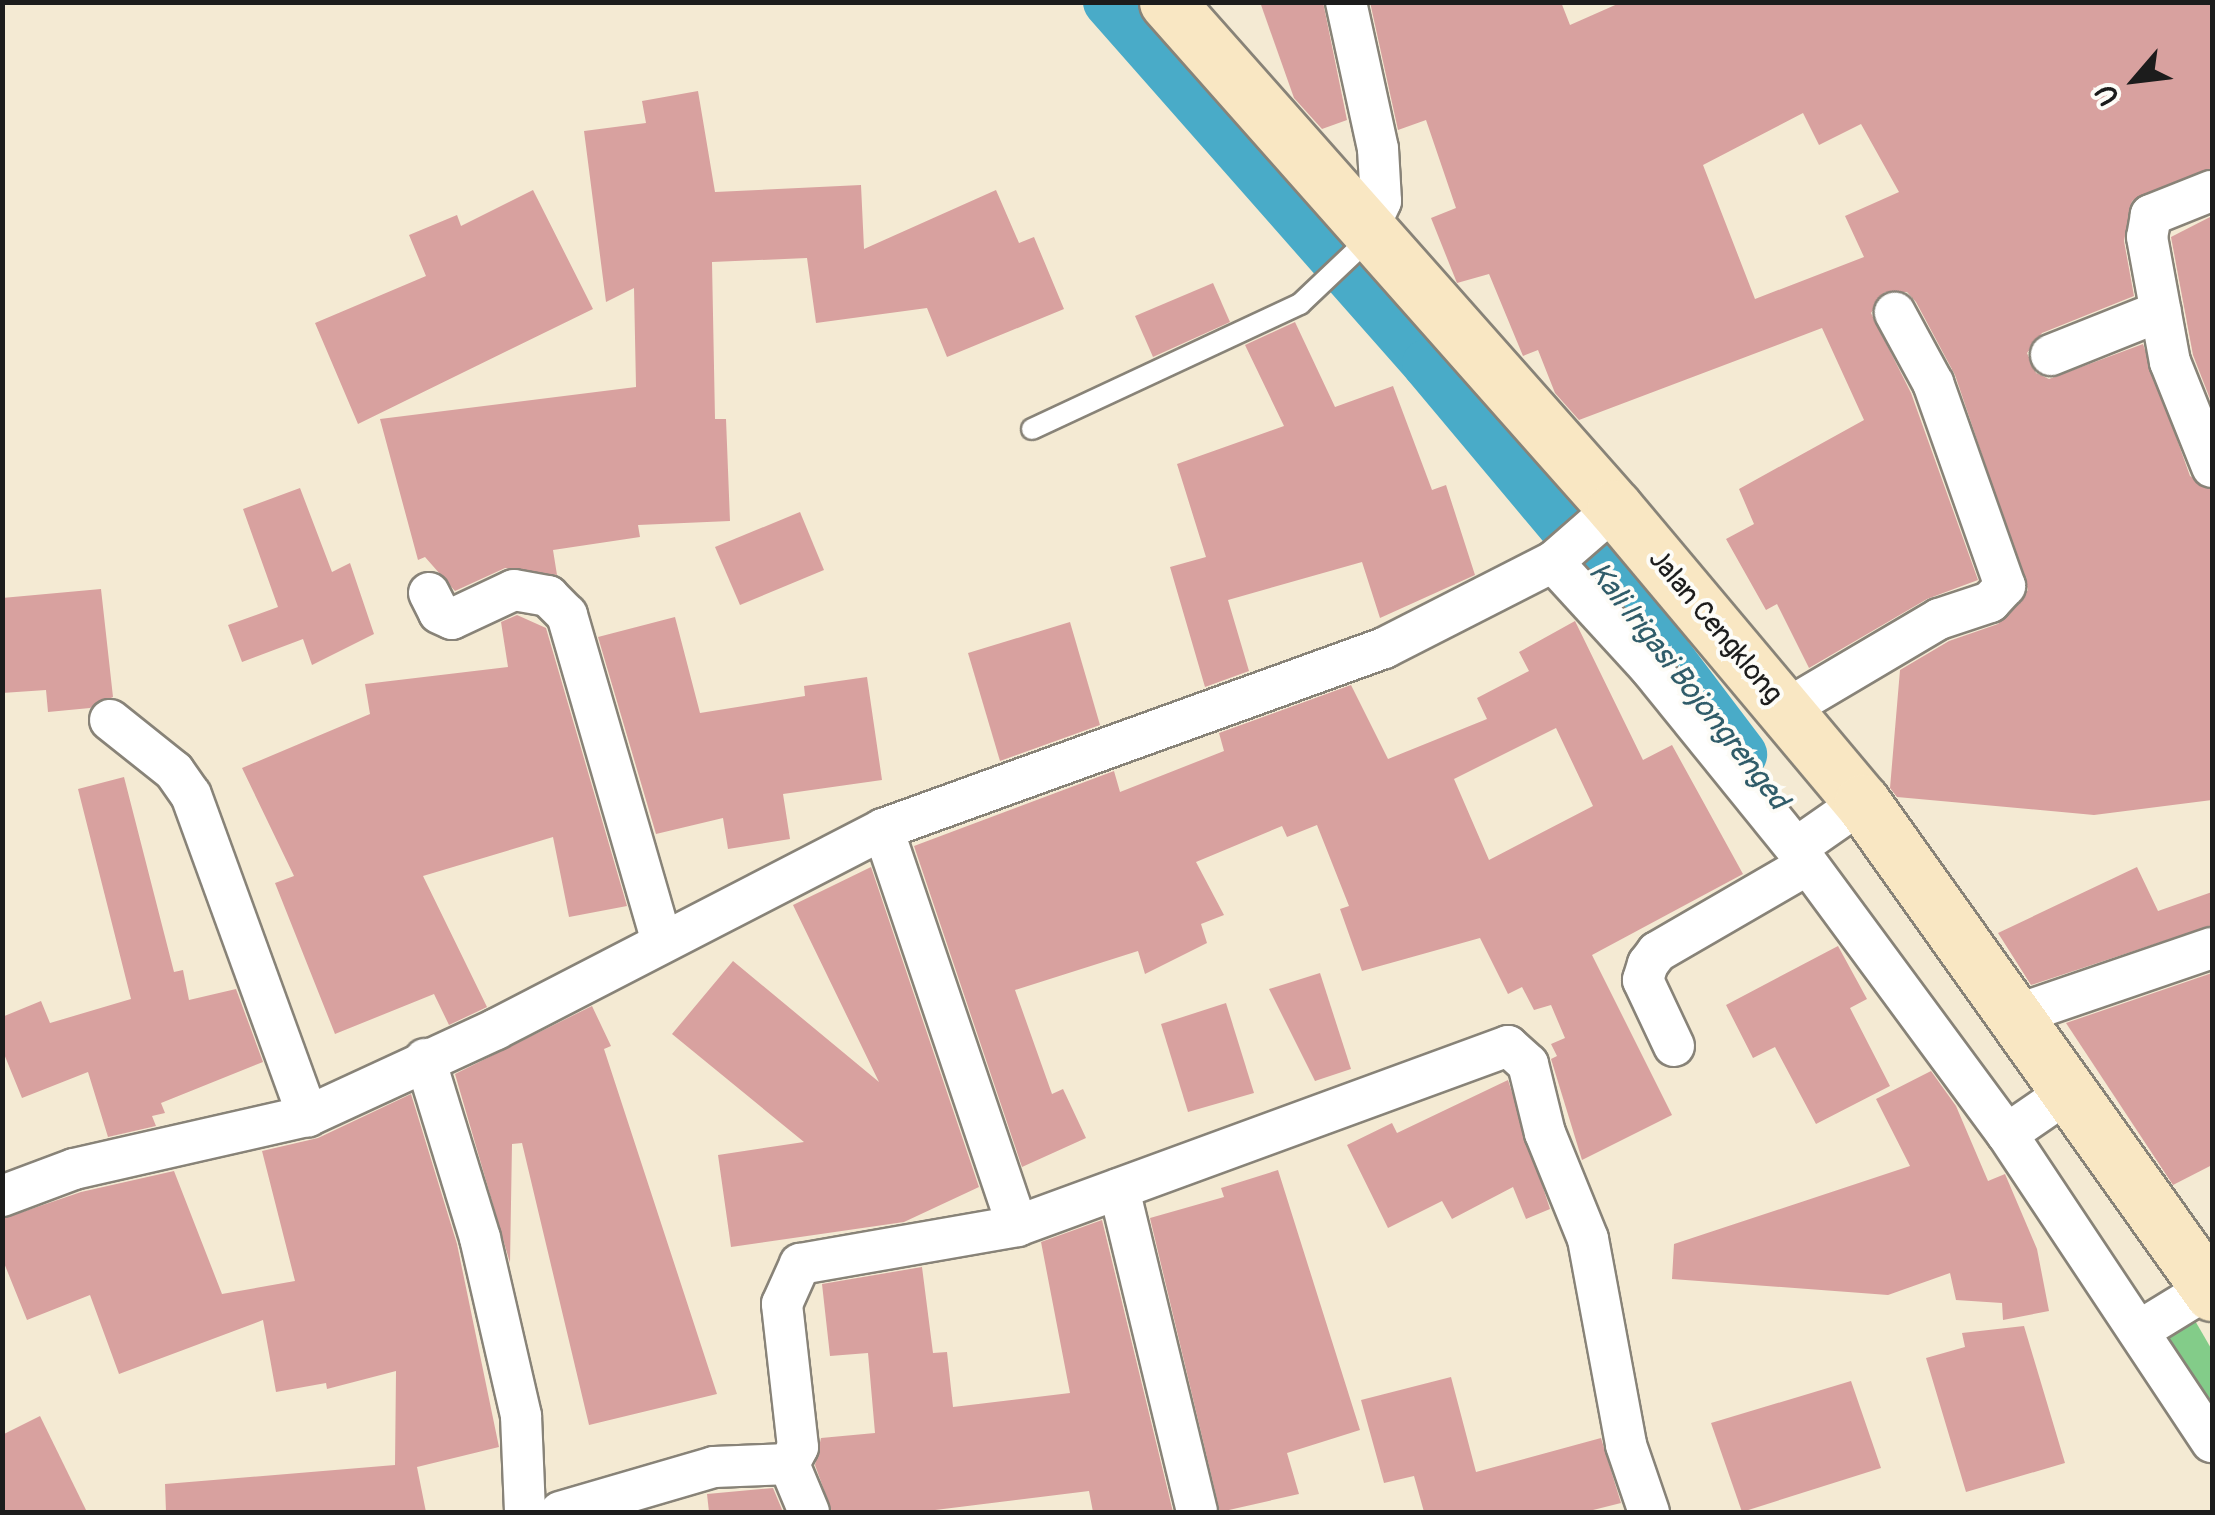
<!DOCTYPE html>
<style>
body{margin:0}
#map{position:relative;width:2215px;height:1515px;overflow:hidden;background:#f4ead3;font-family:Pangolin,sans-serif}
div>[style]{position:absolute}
.green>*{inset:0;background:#83cc89}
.canal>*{height:50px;margin:-25px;padding:0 25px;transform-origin:25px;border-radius:25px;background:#49abc8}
.building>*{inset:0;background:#d8a19f}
.roads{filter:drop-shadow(2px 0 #888378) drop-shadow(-2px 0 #888378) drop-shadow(0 2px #888378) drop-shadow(0 -2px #888378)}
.service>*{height:20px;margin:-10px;padding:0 10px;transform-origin:10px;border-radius:10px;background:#fff}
.minor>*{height:40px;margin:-20px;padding:0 20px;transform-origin:20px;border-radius:20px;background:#fff}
.secondary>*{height:55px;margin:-27.5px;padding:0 27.5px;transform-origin:27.5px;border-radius:27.5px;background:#f9e7c3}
span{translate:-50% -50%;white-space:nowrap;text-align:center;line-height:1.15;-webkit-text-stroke:8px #fdfcf7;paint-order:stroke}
.street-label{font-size:28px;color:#1c1c1c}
.water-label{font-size:30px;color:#305c69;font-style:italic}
.frame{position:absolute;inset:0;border:5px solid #1c1c1c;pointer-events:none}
.north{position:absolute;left:2085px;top:30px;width:100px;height:100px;-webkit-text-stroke:8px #fdfcf7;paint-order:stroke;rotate:242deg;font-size:28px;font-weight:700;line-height:40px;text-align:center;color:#1c1c1c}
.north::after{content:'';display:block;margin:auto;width:35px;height:45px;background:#1c1c1c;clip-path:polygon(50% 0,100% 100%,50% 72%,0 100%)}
</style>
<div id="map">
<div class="green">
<div style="clip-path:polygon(2190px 1312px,2212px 1350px,2212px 1467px,2139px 1342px)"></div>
</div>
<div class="canal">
<div style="left:1108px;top:2px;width:482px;rotate:48.6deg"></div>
<div style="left:1427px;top:364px;width:316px;rotate:50deg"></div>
<div style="left:1630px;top:606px;width:186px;rotate:52.9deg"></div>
</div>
<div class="building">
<div style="clip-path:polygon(1260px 2px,1323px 2px,1347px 120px,1322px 129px,1294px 98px)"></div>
<div style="clip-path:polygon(evenodd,1370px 2px,1561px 2px,1570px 25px,1622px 2px,2212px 2px,2212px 168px,2132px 201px,2124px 241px,2134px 296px,2042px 333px,2027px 353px,2036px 373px,2049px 379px,2143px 344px,2190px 476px,2212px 490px,2212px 800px,2094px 815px,1897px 797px,1890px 788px,1900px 670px,1949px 641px,1998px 624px,2028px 590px,1955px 375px,1916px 302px,1907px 292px,1885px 292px,1871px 313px,1911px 393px,1978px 580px,1927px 599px,1809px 668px,1777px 604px,1766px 610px,1726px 539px,1754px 524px,1739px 489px,1864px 420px,1822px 328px,1579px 420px,1555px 393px,1538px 350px,1523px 356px,1489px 274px,1457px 283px,1431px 218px,1456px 208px,1426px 120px,1398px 130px,1370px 2px,1803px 113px,1819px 145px,1861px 124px,1899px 192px,1845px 216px,1864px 257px,1755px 299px,1703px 165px,1803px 113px)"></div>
<div style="clip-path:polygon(698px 91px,715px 192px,861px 185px,864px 249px,996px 190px,1019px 243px,1034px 237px,1064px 309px,947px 357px,927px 308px,816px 323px,807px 258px,712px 262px,715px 419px,726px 419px,730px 521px,638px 525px,640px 537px,553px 550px,557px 575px,505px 568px,455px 591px,425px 557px,418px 560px,380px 419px,636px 387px,634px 288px,606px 302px,584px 131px,646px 123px,642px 101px)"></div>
<div style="clip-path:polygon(533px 190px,593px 309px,358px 424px,315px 323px,426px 276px,409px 235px,457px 215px,461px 226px)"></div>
<div style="clip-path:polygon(2212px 216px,2212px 404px,2193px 355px,2171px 237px)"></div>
<div style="clip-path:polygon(1213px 283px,1230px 322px,1153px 357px,1135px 316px)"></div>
<div style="clip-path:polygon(1295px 322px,1335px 407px,1393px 386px,1432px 490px,1446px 485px,1475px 575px,1380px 618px,1362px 562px,1228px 600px,1249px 671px,1205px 687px,1170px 567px,1206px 557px,1177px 464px,1284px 426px,1245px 345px)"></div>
<div style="clip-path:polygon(300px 488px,332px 572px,350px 563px,374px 634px,312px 665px,303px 639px,242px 662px,228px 625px,278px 607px,243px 509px)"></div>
<div style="clip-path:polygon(800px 512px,824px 570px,740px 605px,715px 547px)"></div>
<div style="clip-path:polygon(101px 589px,113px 697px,90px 708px,48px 712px,46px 690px,2px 693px,2px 598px)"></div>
<div style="clip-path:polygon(517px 615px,546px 628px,627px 906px,569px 917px,553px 837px,423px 876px,487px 1007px,449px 1025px,434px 994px,335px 1034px,275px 883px,294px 876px,242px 768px,370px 714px,365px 684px,508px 667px,501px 622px)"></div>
<div style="clip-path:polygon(675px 617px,700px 713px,805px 696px,804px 686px,867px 677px,882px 780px,783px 794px,790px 839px,728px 849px,723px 818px,656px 834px,598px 637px)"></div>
<div style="clip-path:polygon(evenodd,1575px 621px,1643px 760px,1672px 745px,1743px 874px,1592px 955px,1672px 1115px,1582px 1160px,1551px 1059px,1557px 1056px,1551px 1044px,1565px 1038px,1551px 1005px,1534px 1010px,1522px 987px,1508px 994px,1480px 938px,1362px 971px,1340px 909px,1349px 906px,1317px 825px,1287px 837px,1282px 826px,1196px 862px,1224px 915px,1201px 924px,1207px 943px,1145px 974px,1138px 951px,1015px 990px,1052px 1094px,1063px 1089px,1086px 1138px,1022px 1167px,914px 846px,1114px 771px,1120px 792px,1224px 751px,1219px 733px,1351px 685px,1388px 759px,1487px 719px,1477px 698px,1529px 671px,1519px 652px,1575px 621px,1556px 728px,1593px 806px,1489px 860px,1454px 779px,1556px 728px)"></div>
<div style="clip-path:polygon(1070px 622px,1100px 725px,1000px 761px,968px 653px)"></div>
<div style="clip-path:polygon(124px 777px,174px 972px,183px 970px,189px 1000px,236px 989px,263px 1062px,161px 1103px,165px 1113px,152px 1116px,156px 1126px,108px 1137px,88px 1072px,22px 1098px,2px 1049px,2px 1017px,41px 1001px,50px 1023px,131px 999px,78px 789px)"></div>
<div style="clip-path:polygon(871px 867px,979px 1187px,904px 1222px,731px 1247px,718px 1155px,804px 1142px,672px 1034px,733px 961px,879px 1082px,793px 905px)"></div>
<div style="clip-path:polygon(2137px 867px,2158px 911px,2212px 892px,2212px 925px,2031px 985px,1998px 933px)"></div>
<div style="clip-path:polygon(1838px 946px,1867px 999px,1850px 1008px,1890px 1086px,1816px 1124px,1775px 1047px,1753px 1058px,1726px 1005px)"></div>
<div style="clip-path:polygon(1320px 973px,1351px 1069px,1315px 1081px,1269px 989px)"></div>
<div style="clip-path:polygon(2212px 973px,2212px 1165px,2173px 1185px,2066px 1023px)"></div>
<div style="clip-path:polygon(1226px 1003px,1254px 1093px,1188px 1112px,1161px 1024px)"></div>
<div style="clip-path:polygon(592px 1006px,611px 1046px,604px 1049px,717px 1394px,589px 1425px,522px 1143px,512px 1144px,510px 1263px,455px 1074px)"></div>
<div style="clip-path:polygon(1931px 1071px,1956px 1106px,1988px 1181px,2005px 1174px,2037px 1249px,2049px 1311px,2003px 1320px,2002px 1303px,1956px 1300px,1950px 1273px,1888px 1295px,1672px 1279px,1674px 1244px,1910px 1166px,1876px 1099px)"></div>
<div style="clip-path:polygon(1508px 1080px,1550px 1209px,1526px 1219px,1513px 1187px,1452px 1219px,1442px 1201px,1388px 1228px,1347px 1145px,1392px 1123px,1397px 1133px)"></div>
<div style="clip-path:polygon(411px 1094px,457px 1244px,499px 1447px,417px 1467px,426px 1512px,166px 1512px,165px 1484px,395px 1465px,396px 1371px,327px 1389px,326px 1383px,276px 1392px,263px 1320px,119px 1374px,90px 1295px,27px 1320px,2px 1258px,2px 1219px,81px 1192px,174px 1171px,222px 1294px,295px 1281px,262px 1151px,318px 1138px)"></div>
<div style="clip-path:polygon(1278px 1170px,1360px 1430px,1287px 1453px,1299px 1494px,1220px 1512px,1150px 1218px,1224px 1197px,1221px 1188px)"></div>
<div style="clip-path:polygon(1102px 1220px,1173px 1512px,1093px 1512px,1089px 1491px,919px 1512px,832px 1512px,815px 1465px,821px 1438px,875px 1433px,868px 1353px,830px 1356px,822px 1284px,922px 1267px,933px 1353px,947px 1352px,953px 1407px,1070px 1393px,1041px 1242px)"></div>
<div style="clip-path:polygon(2024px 1326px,2065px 1463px,1966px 1492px,1926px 1358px,1965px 1347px,1962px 1333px)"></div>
<div style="clip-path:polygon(1451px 1377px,1476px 1472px,1601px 1438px,1621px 1503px,1585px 1512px,1424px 1512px,1414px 1476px,1384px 1483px,1361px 1400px)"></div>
<div style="clip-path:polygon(1851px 1381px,1881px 1468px,1742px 1512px,1711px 1423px)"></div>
<div style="clip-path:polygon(40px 1416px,87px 1512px,2px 1512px,2px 1435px)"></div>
<div style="clip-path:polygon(773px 1488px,783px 1512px,709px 1512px,707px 1494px)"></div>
</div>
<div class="roads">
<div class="service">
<div style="left:1032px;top:429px;width:296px;rotate:-25deg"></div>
<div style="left:1300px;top:304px;width:77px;rotate:-43.4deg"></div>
<div style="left:1356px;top:251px;width:21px;rotate:-61deg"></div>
</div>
<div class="minor">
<div style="left:1346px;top:2px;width:150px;rotate:77.7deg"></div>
<div style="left:1378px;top:149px;width:52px;rotate:86.7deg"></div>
<div style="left:1381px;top:201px;width:29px;rotate:115deg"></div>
<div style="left:2211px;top:191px;width:65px;rotate:158.2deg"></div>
<div style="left:2151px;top:215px;width:22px;rotate:100deg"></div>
<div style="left:2147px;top:237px;width:127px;rotate:79.6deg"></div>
<div style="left:2170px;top:362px;width:113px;rotate:68.2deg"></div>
<div style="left:2051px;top:355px;width:118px;rotate:-21.8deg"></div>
<div style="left:1553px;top:562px;width:144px;rotate:47.5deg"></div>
<div style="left:1650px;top:668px;width:232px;rotate:51deg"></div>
<div style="left:1796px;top:848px;width:355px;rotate:53.6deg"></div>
<div style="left:2007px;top:1134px;width:370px;rotate:56.4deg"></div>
<div style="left:429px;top:593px;width:22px;rotate:63deg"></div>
<div style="left:439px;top:613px;width:14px;rotate:25deg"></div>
<div style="left:452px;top:619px;width:68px;rotate:-25.1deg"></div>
<div style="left:514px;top:590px;width:35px;rotate:10deg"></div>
<div style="left:548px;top:596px;width:27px;rotate:45deg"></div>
<div style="left:567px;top:615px;width:340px;rotate:73.8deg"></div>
<div style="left:1785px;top:710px;width:179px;rotate:-30.6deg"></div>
<div style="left:1939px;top:619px;width:54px;rotate:-18.4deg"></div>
<div style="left:1990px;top:602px;width:22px;rotate:-47deg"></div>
<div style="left:2005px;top:586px;width:215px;rotate:-109.5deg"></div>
<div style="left:1933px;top:383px;width:80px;rotate:-118.5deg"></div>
<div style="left:110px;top:720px;width:82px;rotate:38.6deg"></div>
<div style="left:174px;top:771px;width:29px;rotate:55deg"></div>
<div style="left:191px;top:795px;width:342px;rotate:70deg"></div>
<div style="left:883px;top:829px;width:419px;rotate:71.3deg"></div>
<div style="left:1796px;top:848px;width:80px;rotate:-34.9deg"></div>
<div style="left:2016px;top:1015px;width:207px;rotate:-18.9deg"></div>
<div style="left:1674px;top:1046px;width:73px;rotate:-115.2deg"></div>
<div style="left:1643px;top:980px;width:17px;rotate:-73deg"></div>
<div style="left:1648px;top:964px;width:15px;rotate:-53deg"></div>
<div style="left:1657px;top:952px;width:173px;rotate:-30.1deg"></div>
<div style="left:425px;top:1059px;width:187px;rotate:72.9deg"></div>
<div style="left:480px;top:1238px;width:183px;rotate:77deg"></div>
<div style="left:521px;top:1416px;width:96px;rotate:87.6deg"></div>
<div style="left:2007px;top:1134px;width:78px;rotate:-34.5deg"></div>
<div style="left:1119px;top:1189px;width:332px;rotate:76.4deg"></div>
<div style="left:2px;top:1196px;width:77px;rotate:-20.6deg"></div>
<div style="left:74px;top:1169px;width:240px;rotate:-12.8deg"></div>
<div style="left:308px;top:1116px;width:207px;rotate:-24.8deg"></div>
<div style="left:496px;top:1029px;width:436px;rotate:-27.3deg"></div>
<div style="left:883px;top:829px;width:533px;rotate:-19.86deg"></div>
<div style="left:1384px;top:648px;width:190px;rotate:-27deg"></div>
<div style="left:1553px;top:562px;width:82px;rotate:-41.1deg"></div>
<div style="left:2142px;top:1329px;width:79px;rotate:-31.5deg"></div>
<div style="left:789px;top:1464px;width:19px;rotate:-62deg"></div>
<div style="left:798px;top:1447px;width:144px;rotate:-96.4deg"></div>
<div style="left:782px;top:1304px;width:44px;rotate:-65.8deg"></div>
<div style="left:800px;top:1264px;width:220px;rotate:-9.9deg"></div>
<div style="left:1017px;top:1226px;width:523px;rotate:-20.13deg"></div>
<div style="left:1508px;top:1046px;width:27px;rotate:42deg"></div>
<div style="left:1528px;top:1064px;width:71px;rotate:76.2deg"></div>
<div style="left:1545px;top:1133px;width:114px;rotate:67.9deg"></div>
<div style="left:1588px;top:1239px;width:209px;rotate:79.5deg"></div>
<div style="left:1626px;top:1445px;width:71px;rotate:71.1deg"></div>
<div style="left:789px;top:1464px;width:52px;rotate:67.4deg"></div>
<div style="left:560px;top:1512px;width:160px;rotate:-16.3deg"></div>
<div style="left:714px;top:1467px;width:75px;rotate:-2.3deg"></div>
</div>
<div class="secondary">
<div style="left:1167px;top:2px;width:676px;rotate:48.48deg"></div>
<div style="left:1615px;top:508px;width:384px;rotate:50deg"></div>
<div style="left:1862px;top:802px;width:603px;rotate:54.52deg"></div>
</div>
</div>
<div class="street-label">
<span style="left:1715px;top:627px;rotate:50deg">Jalan Cengklong</span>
</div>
<div class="water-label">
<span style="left:1688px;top:686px;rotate:52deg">Kali Irigasi Bojongrenged</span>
</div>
<div class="frame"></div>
<div class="north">U</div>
</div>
